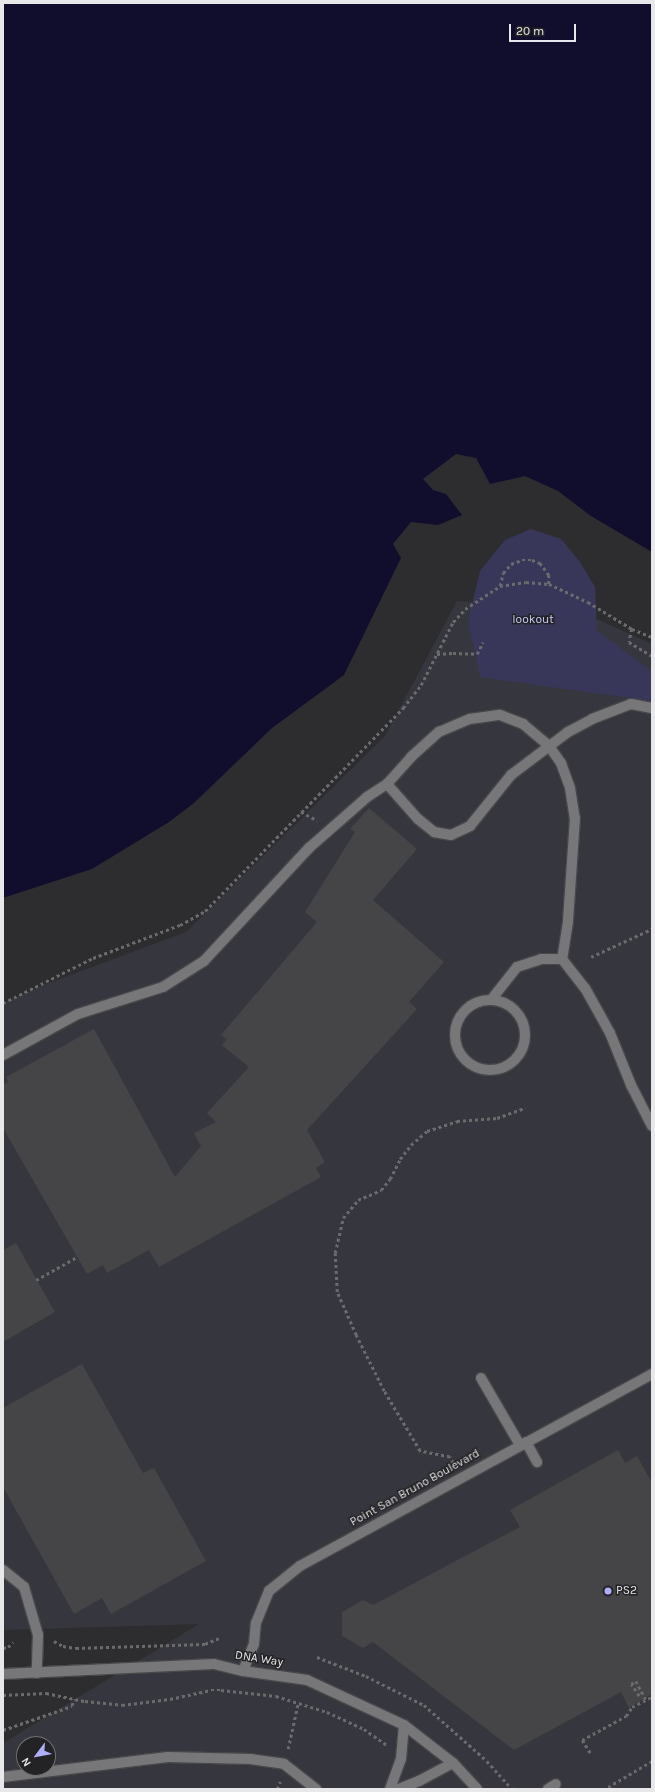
<!DOCTYPE html>
<style>
body{margin:0}
#map{position:relative;width:655px;height:1792px;overflow:hidden;background:#2d2d30;font-family:Karla,sans-serif}
div>[style]{position:absolute}
.built>*{inset:0;background:#36363e}
.green>*{inset:0;background:#38375a}
.water>*{inset:0;background:#110d2d}
.building>*{inset:0;background:#454548}
.path>*{height:2.5px;margin-top:-1.25px;transform-origin:0;background:repeating-linear-gradient(90deg,#6b6b6d 0 3px,transparent 0 6px)}
.roads{filter:drop-shadow(1px 0 #48484a) drop-shadow(-1px 0 #48484a) drop-shadow(0 1px #48484a) drop-shadow(0 -1px #48484a)}
.lane>*{height:10px;margin:-5px;padding:0 5px;transform-origin:5px;border-radius:5px;background:#77777a}
.lane>.ring{margin:-5px;padding:0;box-sizing:content-box;background:none;border:10px solid #77777a;border-radius:50%}
.street>*{height:10px;margin:-5px;padding:0 5px;transform-origin:5px;border-radius:5px;background:#77777a}
.secondary>*{height:10px;margin:-5px;padding:0 5px;transform-origin:5px;border-radius:5px;background:#77777a}
.dots>*{width:11px;height:11px;translate:-50% -50%;box-sizing:border-box;border:2px solid #232326;border-radius:50%}
span{translate:-50% -50%;white-space:nowrap;text-align:center;line-height:1.15;-webkit-text-stroke:3px #232326;paint-order:stroke}
.park-label{font-size:12px;color:#c9caff}
.street-label{font-size:12px;color:#e8e8ea}
.poi-label{font-size:12px;color:#e8e8ea}
.left{translate:0 -50%;text-align:left}
.frame{position:absolute;inset:0;border:4px solid #e8e8ea;pointer-events:none}
.north{position:absolute;left:16px;top:1736px;width:40px;height:40px;box-sizing:border-box;background:#232326;border:1px solid #727274;border-radius:50%;rotate:238deg;font-size:11px;font-weight:700;line-height:16px;text-align:center;color:#e8e8ea}
.north::after{content:'';display:block;margin:auto;width:14px;height:18px;background:#aeaefa;clip-path:polygon(50% 0,100% 100%,50% 72%,0 100%)}
.scale{position:absolute;left:509px;top:24px;width:67px;height:18px;box-sizing:border-box;border:2px solid #e8e8ea;border-top:0;padding-left:5px;font-size:12px;line-height:14px;white-space:nowrap;color:#e8e8ea;-webkit-text-stroke:3px #232326;paint-order:stroke}
</style>
<div id="map">
<div class="built">
<div style="clip-path:polygon(evenodd,457px 601px,570px 607px,652px 644px,652px 1789px,3px 1789px,3px 1743px,199px 1624px,3px 1630px,3px 1003px,44px 985px,186px 932px,385px 736px,457px 601px,24px 1744px,48px 1744px,48px 1768px,24px 1768px,24px 1744px)"></div>
</div>
<div class="green">
<div style="clip-path:polygon(531px 529px,561px 539px,580px 562px,595px 587px,597px 631px,652px 671px,652px 701px,480px 677px,468px 621px,480px 571px,505px 540px)"></div>
</div>
<div class="water">
<div style="clip-path:polygon(3px 3px,652px 3px,652px 552px,591px 516px,558px 491px,525px 476px,490px 484px,476px 458px,456px 454px,423px 479px,433px 490px,446px 494px,462px 515px,438px 525px,411px 522px,393px 544px,401px 558px,344px 675px,272px 728px,194px 803px,169px 822px,92px 869px,3px 898px)"></div>
</div>
<div class="building">
<div style="clip-path:polygon(369px 808px,417px 849px,373px 900px,444px 962px,409px 1002px,417px 1009px,307px 1130px,325px 1162px,316px 1168px,321px 1177px,159px 1267px,149px 1250px,107px 1273px,103px 1265px,87px 1274px,3px 1128px,3px 1085px,8px 1082px,6px 1077px,94px 1029px,175px 1177px,201px 1146px,194px 1133px,216px 1122px,207px 1113px,249px 1067px,222px 1045px,227px 1039px,221px 1035px,317px 922px,305px 912px,355px 832px,350px 829px)"></div>
<div style="clip-path:polygon(16px 1243px,55px 1312px,3px 1342px,3px 1250px)"></div>
<div style="clip-path:polygon(82px 1364px,143px 1473px,154px 1468px,206px 1561px,111px 1614px,102px 1598px,74px 1614px,3px 1487px,3px 1408px)"></div>
<div style="clip-path:polygon(618px 1450px,625px 1463px,637px 1456px,652px 1483px,652px 1694px,629px 1708px,621px 1692px,514px 1750px,373px 1642px,363px 1648px,342px 1636px,342px 1612px,363px 1600px,373px 1605px,520px 1527px,510px 1510px)"></div>
</div>
<div class="path">
<div style="left:500px;top:586px;width:13px;rotate:-77deg"></div>
<div style="left:503px;top:573px;width:12px;rotate:-48deg"></div>
<div style="left:511px;top:564px;width:12px;rotate:-20deg"></div>
<div style="left:522px;top:560px;width:10px"></div>
<div style="left:532px;top:560px;width:9px;rotate:21deg"></div>
<div style="left:540px;top:563px;width:15px;rotate:53deg"></div>
<div style="left:549px;top:575px;width:9px;rotate:90deg"></div>
<div style="left:632px;top:629px;width:13px;rotate:103deg"></div>
<div style="left:629px;top:642px;width:27px;rotate:31deg"></div>
<div style="left:437px;top:654px;width:16px;rotate:-4deg"></div>
<div style="left:453px;top:653px;width:24px;rotate:2deg"></div>
<div style="left:477px;top:654px;width:13px;rotate:-63deg"></div>
<div style="left:301px;top:812px;width:18px;rotate:27deg"></div>
<div style="left:591px;top:957px;width:67px;rotate:-24.7deg"></div>
<div style="left:3px;top:1003px;width:101px;rotate:-26.6deg"></div>
<div style="left:93px;top:958px;width:93px;rotate:-20.8deg"></div>
<div style="left:180px;top:925px;width:29px;rotate:-29deg"></div>
<div style="left:205px;top:911px;width:284px;rotate:-45.7deg"></div>
<div style="left:403px;top:708px;width:29px;rotate:-52deg"></div>
<div style="left:421px;top:685px;width:71px;rotate:-63.1deg"></div>
<div style="left:453px;top:622px;width:18px;rotate:-47deg"></div>
<div style="left:465px;top:609px;width:42px;rotate:-33.3deg"></div>
<div style="left:500px;top:586px;width:26px;rotate:-9deg"></div>
<div style="left:526px;top:582px;width:23px;rotate:5deg"></div>
<div style="left:549px;top:584px;width:43px;rotate:24.8deg"></div>
<div style="left:588px;top:602px;width:52px;rotate:31.5deg"></div>
<div style="left:632px;top:629px;width:22px;rotate:22deg"></div>
<div style="left:36px;top:1280px;width:47px;rotate:-29.3deg"></div>
<div style="left:453px;top:1463px;width:7px;rotate:-117deg"></div>
<div style="left:450px;top:1457px;width:31px;rotate:-169deg"></div>
<div style="left:420px;top:1451px;width:70px;rotate:-121deg"></div>
<div style="left:384px;top:1391px;width:63px;rotate:-116.6deg"></div>
<div style="left:356px;top:1335px;width:47px;rotate:-113.8deg"></div>
<div style="left:337px;top:1292px;width:39px;rotate:-93deg"></div>
<div style="left:335px;top:1253px;width:36px;rotate:-77deg"></div>
<div style="left:343px;top:1218px;width:23px;rotate:-50deg"></div>
<div style="left:358px;top:1200px;width:25px;rotate:-23deg"></div>
<div style="left:381px;top:1190px;width:14px;rotate:-51deg"></div>
<div style="left:390px;top:1179px;width:22px;rotate:-63deg"></div>
<div style="left:400px;top:1159px;width:18px;rotate:-52deg"></div>
<div style="left:411px;top:1145px;width:21px;rotate:-41deg"></div>
<div style="left:427px;top:1131px;width:32px;rotate:-18deg"></div>
<div style="left:457px;top:1121px;width:40px;rotate:-4.3deg"></div>
<div style="left:497px;top:1118px;width:30px;rotate:-20deg"></div>
<div style="left:54px;top:1641px;width:10px;rotate:29deg"></div>
<div style="left:63px;top:1646px;width:13px;rotate:9deg"></div>
<div style="left:76px;top:1648px;width:129px;rotate:-1.8deg"></div>
<div style="left:205px;top:1644px;width:15px;rotate:-23deg"></div>
<div style="left:3px;top:1648px;width:5px;rotate:-11deg"></div>
<div style="left:8px;top:1647px;width:7px;rotate:-45deg"></div>
<div style="left:317px;top:1657px;width:53px;rotate:21.2deg"></div>
<div style="left:366px;top:1676px;width:65px;rotate:26.6deg"></div>
<div style="left:424px;top:1705px;width:84px;rotate:41.6deg"></div>
<div style="left:487px;top:1761px;width:38px;rotate:48deg"></div>
<div style="left:3px;top:1695px;width:43px;rotate:-2.7deg"></div>
<div style="left:46px;top:1693px;width:40px;rotate:12deg"></div>
<div style="left:85px;top:1701px;width:37px;rotate:6deg"></div>
<div style="left:122px;top:1705px;width:48px;rotate:-7.1deg"></div>
<div style="left:170px;top:1699px;width:42px;rotate:-12.4deg"></div>
<div style="left:211px;top:1690px;width:10px"></div>
<div style="left:221px;top:1690px;width:55px;rotate:6.2deg"></div>
<div style="left:276px;top:1696px;width:53px;rotate:17.4deg"></div>
<div style="left:327px;top:1712px;width:41px;rotate:24.7deg"></div>
<div style="left:364px;top:1729px;width:28px;rotate:35deg"></div>
<div style="left:639px;top:1696px;width:14px;rotate:-124deg"></div>
<div style="left:631px;top:1684px;width:6px;rotate:-31deg"></div>
<div style="left:636px;top:1681px;width:21px;rotate:62deg"></div>
<div style="left:3px;top:1730px;width:73px;rotate:-19.2deg"></div>
<div style="left:72px;top:1706px;width:7px;rotate:-82deg"></div>
<div style="left:288px;top:1749px;width:47px;rotate:-77.7deg"></div>
<div style="left:590px;top:1753px;width:15px;rotate:-122deg"></div>
<div style="left:582px;top:1740px;width:50px;rotate:-28.6deg"></div>
<div style="left:626px;top:1716px;width:11px;rotate:-56deg"></div>
<div style="left:632px;top:1707px;width:22px;rotate:-27deg"></div>
<div style="left:608px;top:1787px;width:51px;rotate:-30.6deg"></div>
<div style="left:277px;top:1789px;width:8px;rotate:-67deg"></div>
</div>
<div class="roads">
<div class="lane">
<div style="left:387px;top:784px;width:47px;rotate:48.5deg"></div>
<div style="left:418px;top:819px;width:21px;rotate:39deg"></div>
<div style="left:434px;top:832px;width:17px;rotate:10deg"></div>
<div style="left:451px;top:835px;width:21px;rotate:-25deg"></div>
<div style="left:470px;top:826px;width:65px;rotate:-51.2deg"></div>
<div style="left:511px;top:775px;width:71px;rotate:-37deg"></div>
<div style="left:568px;top:732px;width:27px;rotate:-28deg"></div>
<div style="left:592px;top:719px;width:42px;rotate:-21deg"></div>
<div style="left:631px;top:704px;width:21px;rotate:11deg"></div>
<div style="left:491px;top:1000px;width:42px;rotate:-51.8deg"></div>
<div style="left:517px;top:967px;width:25px;rotate:-18deg"></div>
<div style="left:541px;top:959px;width:21px"></div>
<div class="ring" style="left:455px;top:1000px;width:60px;height:60px"></div>
<div style="left:3px;top:1055px;width:85px;rotate:-28.7deg"></div>
<div style="left:78px;top:1014px;width:89px;rotate:-17.6deg"></div>
<div style="left:163px;top:987px;width:49px;rotate:-32.4deg"></div>
<div style="left:204px;top:961px;width:154px;rotate:-47.1deg"></div>
<div style="left:309px;top:848px;width:77px;rotate:-41.3deg"></div>
<div style="left:367px;top:797px;width:24px;rotate:-33deg"></div>
<div style="left:387px;top:784px;width:36px;rotate:-48deg"></div>
<div style="left:411px;top:757px;width:38px;rotate:-42deg"></div>
<div style="left:439px;top:732px;width:34px;rotate:-23deg"></div>
<div style="left:470px;top:719px;width:30px;rotate:-8deg"></div>
<div style="left:500px;top:715px;width:25px;rotate:21deg"></div>
<div style="left:523px;top:724px;width:34px;rotate:40deg"></div>
<div style="left:549px;top:746px;width:21px;rotate:55deg"></div>
<div style="left:561px;top:763px;width:27px;rotate:70deg"></div>
<div style="left:570px;top:788px;width:30px;rotate:81deg"></div>
<div style="left:575px;top:818px;width:104px;rotate:93.9deg"></div>
<div style="left:568px;top:922px;width:37px;rotate:99deg"></div>
<div style="left:562px;top:959px;width:37px;rotate:52deg"></div>
<div style="left:585px;top:988px;width:51px;rotate:60.9deg"></div>
<div style="left:610px;top:1033px;width:56px;rotate:68deg"></div>
<div style="left:631px;top:1085px;width:46px;rotate:62.9deg"></div>
<div style="left:481px;top:1378px;width:78px;rotate:59.8deg"></div>
<div style="left:526px;top:1442px;width:23px;rotate:61deg"></div>
<div style="left:3px;top:1570px;width:27px;rotate:39deg"></div>
<div style="left:24px;top:1587px;width:50px;rotate:73.7deg"></div>
<div style="left:38px;top:1635px;width:38px;rotate:92deg"></div>
<div style="left:3px;top:1777px;width:166px;rotate:-6.9deg"></div>
<div style="left:168px;top:1757px;width:82px;rotate:1.4deg"></div>
<div style="left:250px;top:1759px;width:34px;rotate:8deg"></div>
<div style="left:284px;top:1764px;width:41px;rotate:38deg"></div>
<div style="left:390px;top:1789px;width:32px;rotate:-70deg"></div>
<div style="left:401px;top:1759px;width:34px;rotate:-85deg"></div>
<div style="left:399px;top:1789px;width:22px;rotate:-22deg"></div>
<div style="left:419px;top:1781px;width:38px;rotate:-28deg"></div>
<div style="left:548px;top:1789px;width:9px;rotate:-32deg"></div>
</div>
<div class="street">
<div style="left:243px;top:1671px;width:29px;rotate:-68deg"></div>
<div style="left:254px;top:1644px;width:21px;rotate:-85deg"></div>
<div style="left:256px;top:1623px;width:35px;rotate:-68deg"></div>
<div style="left:269px;top:1591px;width:40px;rotate:-39deg"></div>
<div style="left:300px;top:1566px;width:401px;rotate:-28.6deg"></div>
</div>
<div class="secondary">
<div style="left:3px;top:1674px;width:211px;rotate:-2.7deg"></div>
<div style="left:214px;top:1664px;width:30px;rotate:14deg"></div>
<div style="left:243px;top:1671px;width:65px;rotate:8deg"></div>
<div style="left:307px;top:1680px;width:107px;rotate:24.9deg"></div>
<div style="left:404px;top:1725px;width:62px;rotate:37.8deg"></div>
<div style="left:453px;top:1763px;width:35px;rotate:47deg"></div>
</div>
</div>
<div class="dots">
<div style="left:608px;top:1591px;background:#aeaefa"></div>
</div>
<div class="park-label">
<span style="left:533px;top:620px">lookout</span>
</div>
<div class="street-label">
<span style="left:415px;top:1488px;rotate:-29deg">Point San Bruno Boulevard</span>
<span style="left:259px;top:1659px;rotate:9deg">DNA Way</span>
</div>
<div class="poi-label">
<span class="left" style="left:616px;top:1591px">PS2</span>
</div>
<div class="frame"></div>
<div class="north">N</div>
<div class="scale">20 m</div>
</div>
